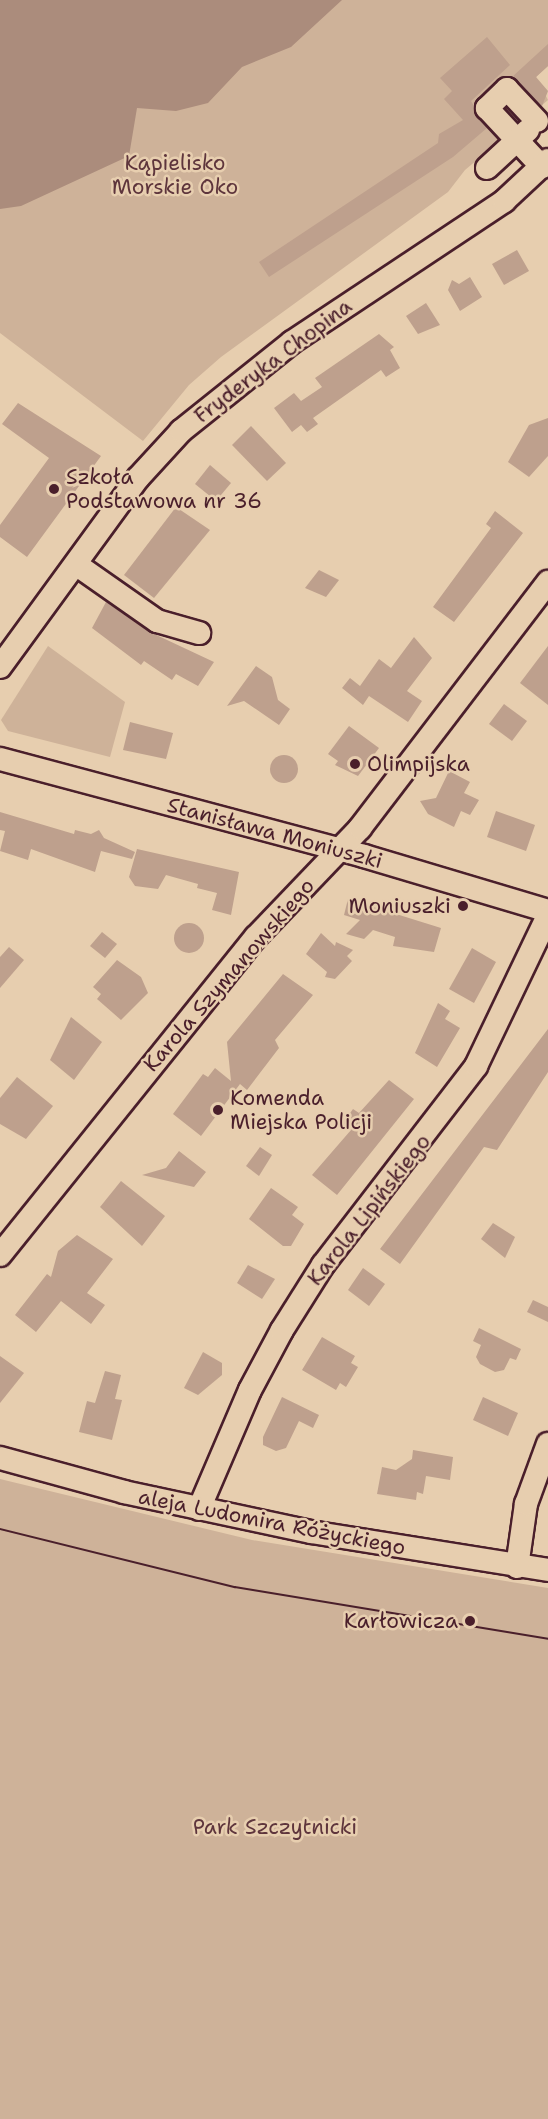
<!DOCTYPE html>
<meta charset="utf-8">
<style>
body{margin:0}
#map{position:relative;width:548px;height:2119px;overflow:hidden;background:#e7ceaf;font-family:"Shantell Sans",sans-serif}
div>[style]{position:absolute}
.green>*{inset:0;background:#ceb299}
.water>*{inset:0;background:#ab8c7c}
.building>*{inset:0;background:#bea08d}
.round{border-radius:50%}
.roads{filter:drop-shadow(2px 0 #4a1f2b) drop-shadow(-2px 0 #4a1f2b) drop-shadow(0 2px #4a1f2b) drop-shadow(0 -2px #4a1f2b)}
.minor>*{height:22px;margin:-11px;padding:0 11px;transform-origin:11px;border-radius:11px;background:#e7ceaf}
.tram>*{height:1.5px;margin:-0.75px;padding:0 0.75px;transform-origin:0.75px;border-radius:0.75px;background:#4a1f2b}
.dots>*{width:16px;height:16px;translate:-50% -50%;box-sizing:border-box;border:3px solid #e7ceaf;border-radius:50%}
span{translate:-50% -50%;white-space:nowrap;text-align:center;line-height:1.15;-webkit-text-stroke:5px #e7ceaf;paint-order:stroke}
.park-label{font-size:21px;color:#5e353c}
.street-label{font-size:21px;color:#4a1f2b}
.poi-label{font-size:21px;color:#4a1f2b}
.left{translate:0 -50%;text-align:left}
.right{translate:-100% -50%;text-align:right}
</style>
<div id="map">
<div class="green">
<div style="clip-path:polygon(0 0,548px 0,548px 66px,536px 77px,548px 100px,465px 170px,448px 192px,221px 357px,189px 385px,143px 441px,0 333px)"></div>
<div style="clip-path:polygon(48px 646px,125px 702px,110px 757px,8px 731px,1px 720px)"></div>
<div style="clip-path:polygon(0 1479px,252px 1540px,548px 1588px,548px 2119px,0 2119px)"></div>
</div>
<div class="water">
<div style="clip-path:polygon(0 0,342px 0,291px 47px,242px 67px,208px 103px,176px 111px,137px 108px,129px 156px,21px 206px,0 209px)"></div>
</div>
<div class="building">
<div style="clip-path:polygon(487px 37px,510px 65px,471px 101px,487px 128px,453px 157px,269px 277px,259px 262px,438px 143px,439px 134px,463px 120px,444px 99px,452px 91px,440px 78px)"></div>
<div style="clip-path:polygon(548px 44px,548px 66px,536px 77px,548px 91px,542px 106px,512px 77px)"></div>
<div style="clip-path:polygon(517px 250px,529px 271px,504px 285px,492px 264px)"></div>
<div style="clip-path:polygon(470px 277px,482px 297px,460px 311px,448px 290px,452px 280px,459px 284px)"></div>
<div style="clip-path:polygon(426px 303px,440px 325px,418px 334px,406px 316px)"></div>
<div style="clip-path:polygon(379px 334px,394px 347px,390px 350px,400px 368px,386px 377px,381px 370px,313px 418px,318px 424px,307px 432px,301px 425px,292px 432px,274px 408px,294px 393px,301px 401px,322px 387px,315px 378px)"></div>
<div style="clip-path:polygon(18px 403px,101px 456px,27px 557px,0 537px,0 525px,49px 458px,2px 424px)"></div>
<div style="clip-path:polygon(548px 418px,548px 456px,529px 477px,508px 462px,529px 425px)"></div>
<div style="clip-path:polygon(251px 426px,286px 463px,267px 481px,232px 445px)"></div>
<div style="clip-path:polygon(210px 465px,231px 483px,216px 501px,195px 484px)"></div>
<div style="clip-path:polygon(176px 507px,210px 530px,154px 598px,124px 575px)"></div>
<div style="clip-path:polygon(495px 511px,523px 533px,454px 622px,433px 607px,491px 528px,486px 524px)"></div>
<div style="clip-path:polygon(319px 570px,339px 580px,326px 597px,305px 588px)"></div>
<div style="clip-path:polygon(106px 602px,150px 632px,214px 662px,198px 686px,176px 674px,172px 680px,144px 661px,141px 665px,92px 628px)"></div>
<div style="clip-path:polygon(414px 637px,432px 658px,407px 691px,422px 701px,408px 722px,369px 696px,363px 705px,342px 688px,350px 678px,360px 686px,379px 659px,391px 668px)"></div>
<div style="clip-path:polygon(548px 646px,548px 705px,520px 683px)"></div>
<div style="clip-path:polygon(256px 666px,272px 677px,278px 700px,290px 709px,279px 725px,244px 701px,227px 706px)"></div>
<div style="clip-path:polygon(504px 704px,527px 721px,512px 741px,489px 724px)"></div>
<div style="clip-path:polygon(130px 722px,173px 733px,166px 759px,123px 750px)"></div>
<div style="clip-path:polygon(349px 726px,379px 748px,358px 776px,335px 765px,338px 761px,328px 754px)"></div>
<div class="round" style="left:270px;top:755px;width:28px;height:28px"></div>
<div style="clip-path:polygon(449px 771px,470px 782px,464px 793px,479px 800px,470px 815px,461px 811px,454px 827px,428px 814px,420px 801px,436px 798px)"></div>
<div style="clip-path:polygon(496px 811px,535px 825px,526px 851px,487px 837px)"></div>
<div style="clip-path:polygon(0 812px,74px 834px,75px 830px,91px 834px,99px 830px,104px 838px,135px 852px,132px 859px,101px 851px,95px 872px,31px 849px,28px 860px,0 851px,5px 831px,0 830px)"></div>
<div style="clip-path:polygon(137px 849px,239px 872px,231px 915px,212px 910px,217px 893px,197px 888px,198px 884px,166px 875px,158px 889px,135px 886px,129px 877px)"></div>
<div style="clip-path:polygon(348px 899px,441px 928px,434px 952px,393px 946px,395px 937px,373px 930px,364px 939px,346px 934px,360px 920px,344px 915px)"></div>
<div class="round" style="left:174px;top:923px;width:30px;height:30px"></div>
<div style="clip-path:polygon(102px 932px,117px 944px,105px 958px,90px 946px)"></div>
<div style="clip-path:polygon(321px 933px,335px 946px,336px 942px,353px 950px,347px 956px,352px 961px,335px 979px,325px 977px,327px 972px,306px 954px)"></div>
<div style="clip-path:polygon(9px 947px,24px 960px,0 988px,0 957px)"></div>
<div style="clip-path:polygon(472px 948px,496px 962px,474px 1003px,449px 989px)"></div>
<div style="clip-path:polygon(117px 960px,141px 977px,148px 993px,121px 1020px,97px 999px,101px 994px,93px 987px)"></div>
<div style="clip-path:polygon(283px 974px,313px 995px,275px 1040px,279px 1048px,247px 1090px,240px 1084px,201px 1136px,173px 1114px,203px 1074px,208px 1077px,215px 1068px,231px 1081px,227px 1042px)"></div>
<div style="clip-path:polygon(438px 1003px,450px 1011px,445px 1019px,460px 1028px,437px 1067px,415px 1053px)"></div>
<div style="clip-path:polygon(71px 1017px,102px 1042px,74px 1080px,50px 1060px)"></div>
<div style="clip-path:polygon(548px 1029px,548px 1072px,497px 1150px,484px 1147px,400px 1264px,380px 1249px)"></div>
<div style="clip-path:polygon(17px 1077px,53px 1106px,26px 1139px,0 1124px,0 1098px)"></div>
<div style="clip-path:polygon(389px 1080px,414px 1099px,337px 1195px,312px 1175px,351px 1130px,343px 1123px,353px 1109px,359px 1113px)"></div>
<div style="clip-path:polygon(260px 1147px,272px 1155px,259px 1176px,246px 1166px)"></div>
<div style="clip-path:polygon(179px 1151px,206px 1172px,194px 1187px,142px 1175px,166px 1168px)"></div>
<div style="clip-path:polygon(121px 1181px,165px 1216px,142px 1246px,100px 1207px)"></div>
<div style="clip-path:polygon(271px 1188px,298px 1207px,292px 1215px,304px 1224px,291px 1246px,283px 1246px,249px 1219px)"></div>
<div style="clip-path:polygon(493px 1223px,515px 1237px,505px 1258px,481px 1239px)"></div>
<div style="clip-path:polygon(77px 1235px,113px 1259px,87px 1293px,105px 1305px,91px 1324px,61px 1301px,36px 1332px,15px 1315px,47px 1274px,51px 1277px,58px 1251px)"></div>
<div style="clip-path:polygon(248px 1265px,275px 1279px,262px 1299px,237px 1283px)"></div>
<div style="clip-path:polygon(363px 1268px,385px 1284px,369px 1306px,348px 1290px)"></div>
<div style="clip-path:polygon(533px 1300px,548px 1307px,548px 1322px,527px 1312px)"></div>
<div style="clip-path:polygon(479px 1328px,521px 1349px,516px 1360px,510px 1358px,504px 1370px,495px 1372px,480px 1364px,476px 1357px,481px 1345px,473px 1341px)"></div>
<div style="clip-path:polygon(322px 1337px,355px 1356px,351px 1363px,358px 1367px,346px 1387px,340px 1383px,336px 1390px,302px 1370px)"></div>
<div style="clip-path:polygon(203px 1352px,222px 1363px,222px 1375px,198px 1395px,184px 1388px)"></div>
<div style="clip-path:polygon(0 1356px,24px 1373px,0 1403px)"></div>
<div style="clip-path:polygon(105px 1371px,121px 1375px,115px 1399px,122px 1400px,112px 1440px,79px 1432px,87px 1401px,95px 1403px)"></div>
<div style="clip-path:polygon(282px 1397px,319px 1415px,313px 1428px,299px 1421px,286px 1448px,276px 1451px,263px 1445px,263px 1437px)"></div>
<div style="clip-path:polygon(483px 1397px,518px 1413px,508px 1436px,473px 1420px)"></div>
<div style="clip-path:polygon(413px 1450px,453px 1457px,450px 1480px,426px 1476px,423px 1494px,417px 1492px,416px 1500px,377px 1494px,382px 1467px,396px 1470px,412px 1459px)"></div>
</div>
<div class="roads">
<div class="minor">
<div style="left:537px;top:121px;width:44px;rotate:-133.2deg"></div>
<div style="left:507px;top:89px;width:28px;rotate:136deg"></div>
<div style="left:487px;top:108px;width:81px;rotate:47deg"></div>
<div style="left:487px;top:168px;width:56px;rotate:-42.8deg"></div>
<div style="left:77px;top:565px;width:98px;rotate:35deg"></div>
<div style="left:157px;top:621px;width:44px;rotate:15.9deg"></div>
<div style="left:0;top:667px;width:234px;rotate:-53.9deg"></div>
<div style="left:138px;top:478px;width:64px;rotate:-47.5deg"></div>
<div style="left:181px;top:431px;width:142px;rotate:-38.7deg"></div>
<div style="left:292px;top:342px;width:255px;rotate:-33.6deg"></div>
<div style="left:504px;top:201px;width:60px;rotate:-43deg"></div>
<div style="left:0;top:759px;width:377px;rotate:14.9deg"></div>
<div style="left:364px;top:856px;width:192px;rotate:16.6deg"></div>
<div style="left:0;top:1255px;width:408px;rotate:-51.2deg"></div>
<div style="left:256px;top:937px;width:151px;rotate:-46.3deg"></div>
<div style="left:360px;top:828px;width:310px;rotate:-52.6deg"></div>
<div style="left:0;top:1458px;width:129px;rotate:15.3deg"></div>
<div style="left:124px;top:1492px;width:191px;rotate:12.1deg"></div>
<div style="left:311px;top:1532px;width:240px;rotate:9.1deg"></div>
<div style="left:199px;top:1509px;width:129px;rotate:-66.8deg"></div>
<div style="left:250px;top:1390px;width:68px;rotate:-61.9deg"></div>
<div style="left:282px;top:1330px;width:77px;rotate:-57.8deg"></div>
<div style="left:323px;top:1265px;width:251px;rotate:-52.4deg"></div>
<div style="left:476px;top:1066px;width:166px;rotate:-64.4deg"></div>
<div style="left:517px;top:1567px;width:64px;rotate:-81.9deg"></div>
<div style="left:526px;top:1504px;width:64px;rotate:-69.9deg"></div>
</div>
</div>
<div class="tram">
<div style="left:0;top:1529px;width:242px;rotate:13.9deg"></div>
<div style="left:235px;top:1587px;width:317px;rotate:9.4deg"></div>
</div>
<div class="dots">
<div style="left:54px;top:489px;background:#4a1f2b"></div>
<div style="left:355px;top:764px;background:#4a1f2b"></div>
<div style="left:463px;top:906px;background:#4a1f2b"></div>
<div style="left:218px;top:1110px;background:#4a1f2b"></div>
<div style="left:470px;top:1621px;background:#4a1f2b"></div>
</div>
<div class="park-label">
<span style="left:175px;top:175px">Kąpielisko<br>Morskie Oko</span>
<span style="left:275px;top:1827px">Park Szczytnicki</span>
</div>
<div class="street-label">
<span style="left:273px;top:361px;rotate:-37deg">Fryderyka Chopina</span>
<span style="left:275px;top:833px;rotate:15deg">Stanisława Moniuszki</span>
<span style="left:229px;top:975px;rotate:-49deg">Karola Szymanowskiego</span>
<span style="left:369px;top:1210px;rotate:-52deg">Karola Lipińskiego</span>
<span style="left:272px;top:1522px;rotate:11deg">aleja Ludomira Różyckiego</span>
</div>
<div class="poi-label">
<span class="left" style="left:66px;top:489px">Szkoła<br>Podstawowa nr 36</span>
<span class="left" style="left:367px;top:764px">Olimpijska</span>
<span class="right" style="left:451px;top:906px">Moniuszki</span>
<span class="left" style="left:230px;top:1110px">Komenda<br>Miejska Policji</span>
<span class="right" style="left:458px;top:1621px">Karłowicza</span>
</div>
</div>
